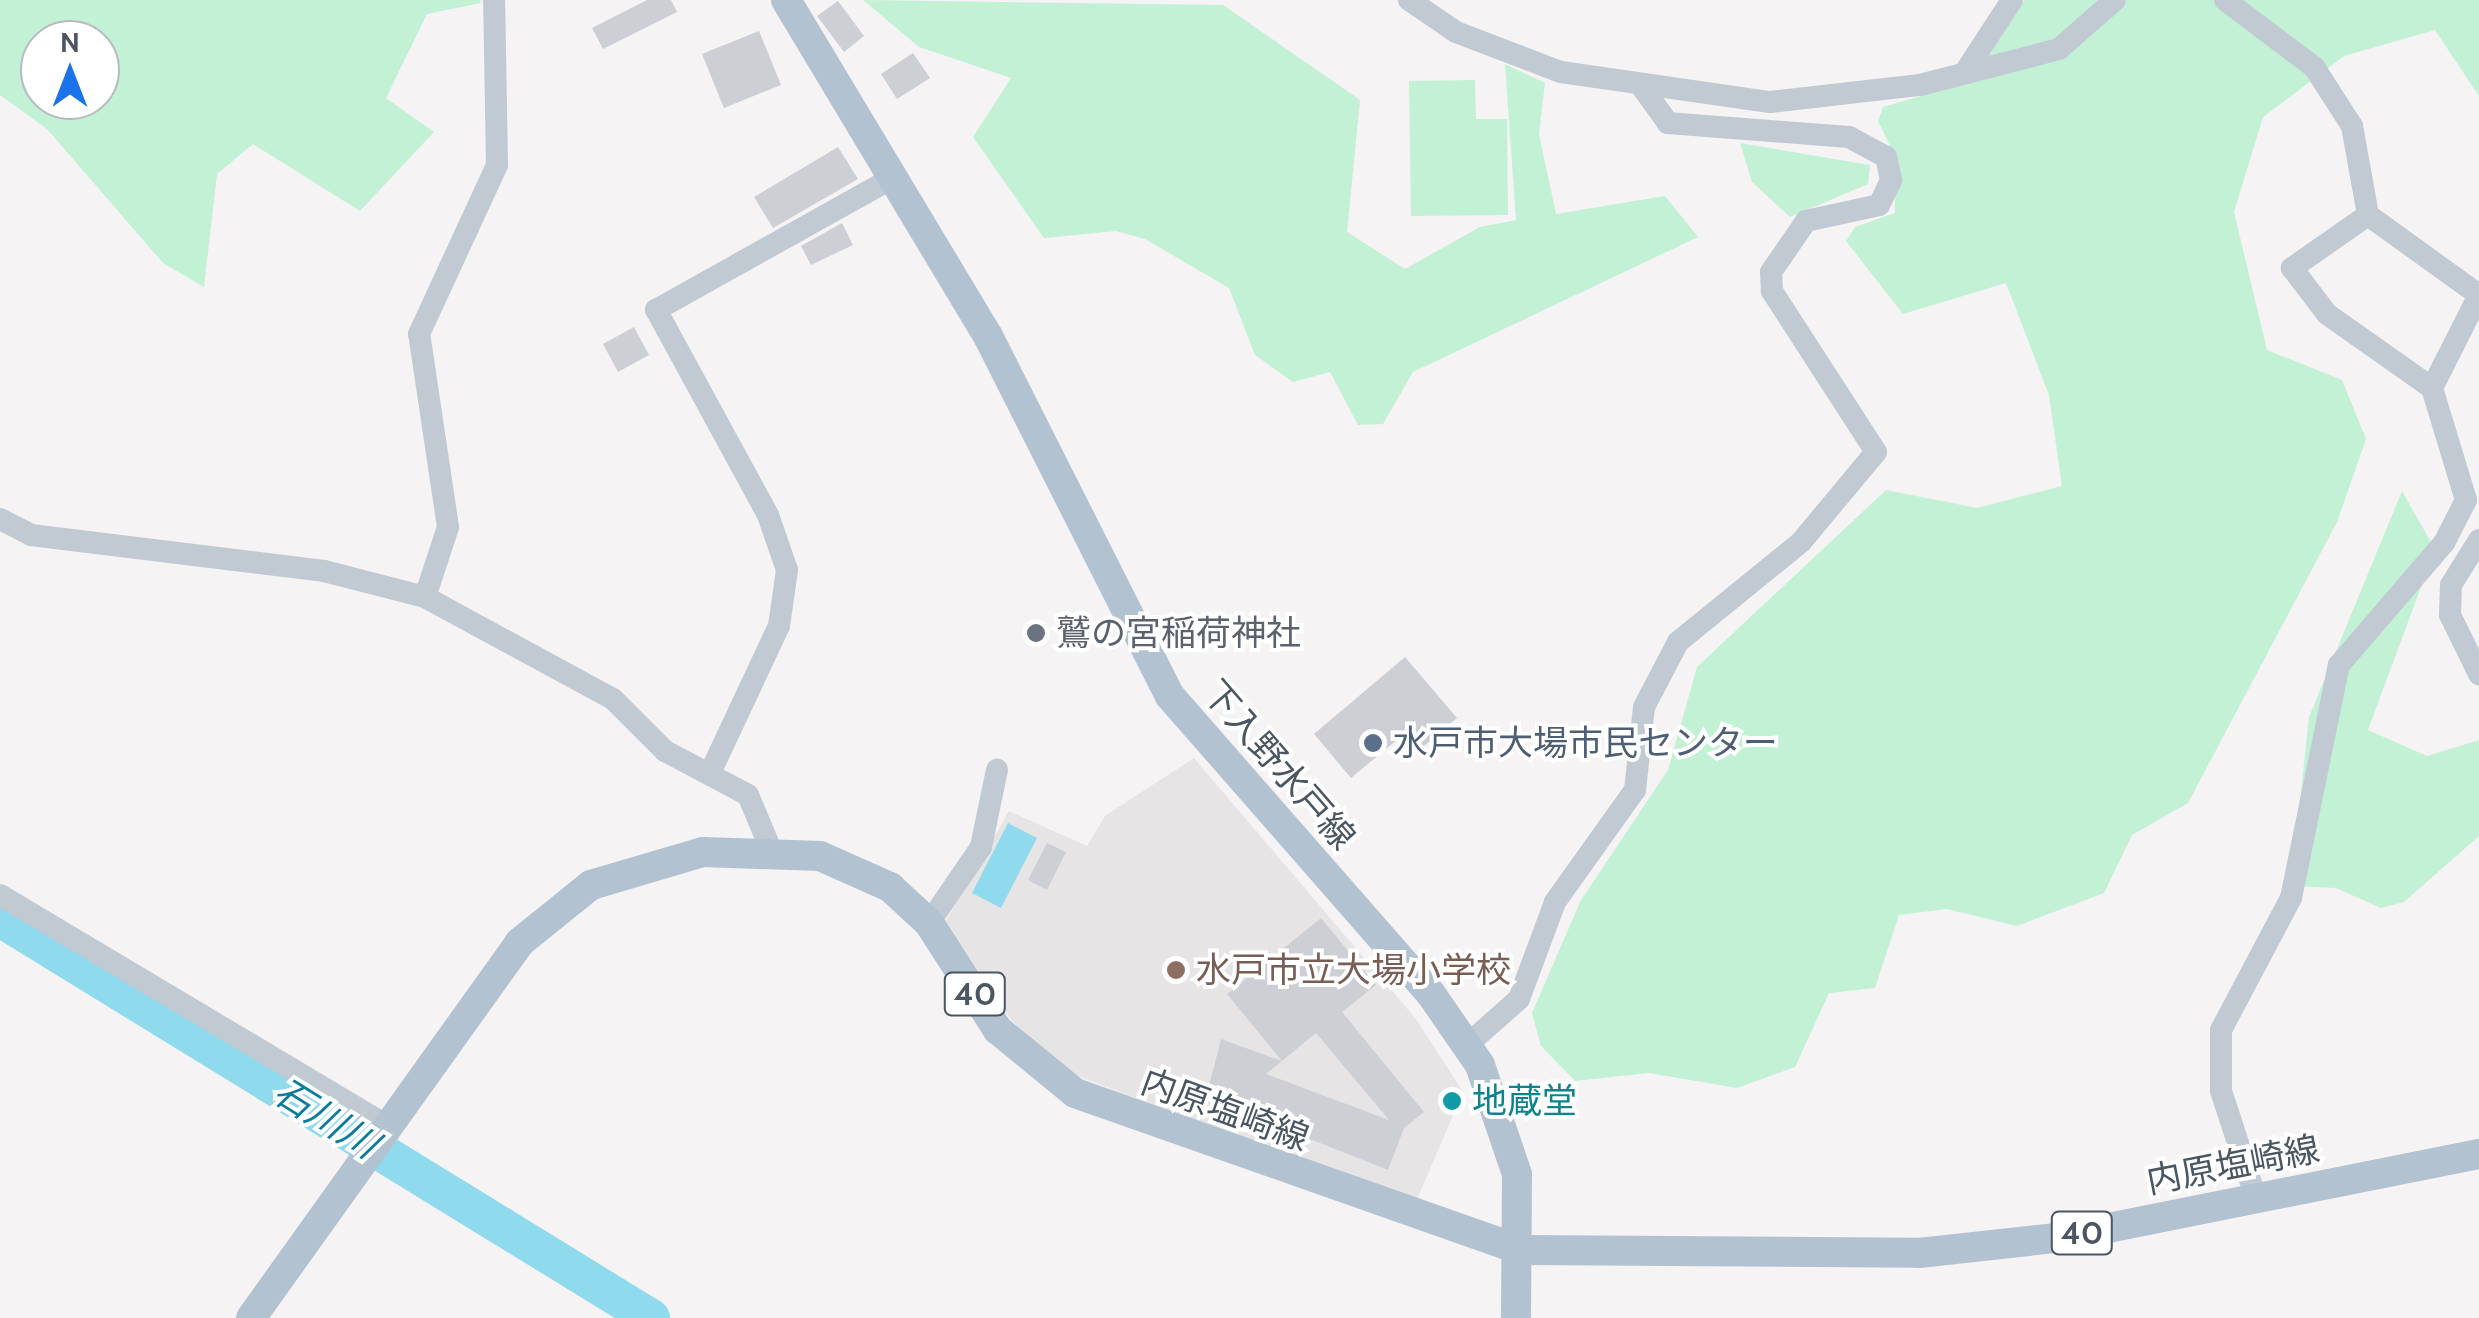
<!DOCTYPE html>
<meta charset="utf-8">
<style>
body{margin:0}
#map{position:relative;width:2479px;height:1318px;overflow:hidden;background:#f5f3f3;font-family:Cabin,"Noto Sans JP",sans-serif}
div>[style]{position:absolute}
.education>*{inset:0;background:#e6e4e5}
.green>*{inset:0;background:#c3f1d5}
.water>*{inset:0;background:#90daee}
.river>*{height:38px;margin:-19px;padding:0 19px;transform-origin:19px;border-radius:19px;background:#90daee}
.building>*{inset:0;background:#cdcfd5}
.minor>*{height:22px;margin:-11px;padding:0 11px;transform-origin:11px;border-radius:11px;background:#c1cad2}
.major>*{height:30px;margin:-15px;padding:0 15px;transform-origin:15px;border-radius:15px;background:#b3c2d1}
.dots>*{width:28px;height:28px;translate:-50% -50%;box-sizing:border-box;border:5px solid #fff;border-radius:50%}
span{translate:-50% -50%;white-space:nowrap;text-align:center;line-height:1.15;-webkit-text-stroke:8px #fff;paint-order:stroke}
.shield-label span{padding:2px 8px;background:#fff;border:2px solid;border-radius:8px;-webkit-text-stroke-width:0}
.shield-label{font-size:32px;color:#4a5661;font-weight:700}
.worship-label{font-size:35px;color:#5b616d}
.left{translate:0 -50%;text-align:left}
.service-label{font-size:35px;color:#4e5e75}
.street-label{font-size:35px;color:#4a5661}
.education-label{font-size:35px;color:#785e54}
.culture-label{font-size:35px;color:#0d838f}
.water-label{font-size:38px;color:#0c7c9b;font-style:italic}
.north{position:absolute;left:20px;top:20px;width:100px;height:100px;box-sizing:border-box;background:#fff;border:2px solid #b7bbc0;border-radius:50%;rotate:0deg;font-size:28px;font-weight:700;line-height:40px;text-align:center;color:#4a5661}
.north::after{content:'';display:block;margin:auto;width:35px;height:45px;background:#1a73e8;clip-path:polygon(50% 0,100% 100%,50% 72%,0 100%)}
</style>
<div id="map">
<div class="education">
<div style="clip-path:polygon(1194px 758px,1416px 1019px,1463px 1092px,1415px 1204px,1070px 1073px,1011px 1020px,946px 921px,1009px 811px,1087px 846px,1105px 816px)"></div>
</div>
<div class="green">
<div style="clip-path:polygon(evenodd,0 0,480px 0,481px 3px,427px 14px,386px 98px,434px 132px,360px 211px,253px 144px,217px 174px,204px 287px,163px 263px,47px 129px,0 95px,0 0,40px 40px,100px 40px,100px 100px,40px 100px,40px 40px)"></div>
<div style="clip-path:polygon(863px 0,1223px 5px,1360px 100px,1347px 232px,1405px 269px,1480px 227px,1516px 220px,1505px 64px,1545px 83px,1539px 134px,1556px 214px,1665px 196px,1698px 237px,1413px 372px,1383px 424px,1358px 425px,1330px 372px,1293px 382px,1255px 355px,1229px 288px,1145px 239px,1116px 231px,1044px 238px,973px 137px,1011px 78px,919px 47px)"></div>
<div style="clip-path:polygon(2024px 0,2479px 0,2479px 96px,2435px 30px,2344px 56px,2263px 117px,2234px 212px,2267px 350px,2342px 380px,2366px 439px,2337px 522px,2188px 803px,2132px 835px,2104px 893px,2017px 926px,1947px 909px,1899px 915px,1875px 988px,1829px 993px,1795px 1067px,1737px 1088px,1649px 1073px,1575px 1081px,1541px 1046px,1532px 1013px,1581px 900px,1668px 770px,1697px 667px,1886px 490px,1977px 508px,2062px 486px,2049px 395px,2006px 283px,1903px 314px,1846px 241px,1855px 227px,1895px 213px,1894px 154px,1878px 121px,1883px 107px,1973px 81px)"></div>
<div style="clip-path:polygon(1475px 80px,1476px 119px,1507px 119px,1508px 215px,1411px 216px,1409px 81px)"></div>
<div style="clip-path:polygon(1740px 143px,1870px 165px,1868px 184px,1790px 217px,1752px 182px)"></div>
<div style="clip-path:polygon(2402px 491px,2435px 549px,2368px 730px,2427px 756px,2479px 740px,2479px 836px,2404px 902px,2381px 908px,2336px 888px,2291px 886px,2309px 717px)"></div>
</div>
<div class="water">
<div style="clip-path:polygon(1008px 823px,1037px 838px,1001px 908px,972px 893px)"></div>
</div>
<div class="river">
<div style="left:0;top:918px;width:764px;rotate:31.57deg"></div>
</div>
<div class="building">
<div style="clip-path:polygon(647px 0,671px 0,677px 12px,603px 49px,592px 28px)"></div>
<div style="clip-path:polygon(838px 1px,864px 36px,844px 52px,817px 16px)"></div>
<div style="clip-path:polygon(759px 31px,781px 85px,724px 108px,702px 54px)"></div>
<div style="clip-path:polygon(913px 53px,930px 78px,897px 99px,881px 74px)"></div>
<div style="clip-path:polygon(838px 147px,858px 179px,773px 228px,754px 197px)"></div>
<div style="clip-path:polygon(842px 223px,853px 245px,811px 265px,801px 246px)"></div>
<div style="clip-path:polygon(634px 327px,649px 355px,618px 372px,603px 344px)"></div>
<div style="clip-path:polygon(1405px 657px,1457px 718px,1418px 751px,1404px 734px,1351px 778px,1314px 734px)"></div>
<div style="clip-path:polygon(1047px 843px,1066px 852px,1047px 890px,1028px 880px)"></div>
<div style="clip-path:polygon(evenodd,1321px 918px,1376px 985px,1342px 1012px,1424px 1112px,1404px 1128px,1388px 1170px,1206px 1098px,1221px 1039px,1282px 1061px,1227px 994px,1321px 918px,1316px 1033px,1389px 1120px,1266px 1074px,1316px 1033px)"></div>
</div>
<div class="minor">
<div style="left:1409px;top:0;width:57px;rotate:34.2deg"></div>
<div style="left:1456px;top:32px;width:112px;rotate:20.9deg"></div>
<div style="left:1561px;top:72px;width:211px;rotate:8.2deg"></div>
<div style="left:1770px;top:102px;width:151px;rotate:-6.5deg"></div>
<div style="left:1920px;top:85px;width:144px;rotate:-14.5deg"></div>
<div style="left:2059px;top:49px;width:74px;rotate:-41.2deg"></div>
<div style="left:2225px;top:0;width:111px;rotate:37deg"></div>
<div style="left:2314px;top:67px;width:70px;rotate:57.2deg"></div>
<div style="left:2352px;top:126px;width:90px;rotate:79.8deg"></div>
<div style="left:2368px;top:215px;width:137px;rotate:35.8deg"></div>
<div style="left:1967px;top:69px;width:82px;rotate:-56.9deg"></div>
<div style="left:2368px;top:215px;width:93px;rotate:145.1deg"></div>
<div style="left:2292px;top:268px;width:58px;rotate:52.7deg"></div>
<div style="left:2327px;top:314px;width:128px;rotate:35.2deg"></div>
<div style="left:0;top:519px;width:35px;rotate:27deg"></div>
<div style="left:31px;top:535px;width:295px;rotate:7deg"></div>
<div style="left:324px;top:571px;width:104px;rotate:14.4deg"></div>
<div style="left:425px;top:597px;width:214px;rotate:28.5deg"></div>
<div style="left:613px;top:699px;width:74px;rotate:45deg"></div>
<div style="left:665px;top:751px;width:94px;rotate:27.9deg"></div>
<div style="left:748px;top:795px;width:60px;rotate:67.3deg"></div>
<div style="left:2479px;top:540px;width:53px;rotate:121.9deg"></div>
<div style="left:2451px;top:585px;width:30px;rotate:92deg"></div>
<div style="left:2450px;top:615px;width:66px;rotate:63.8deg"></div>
<div style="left:425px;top:597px;width:74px;rotate:-71.8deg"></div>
<div style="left:448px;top:527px;width:195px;rotate:-98.5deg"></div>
<div style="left:419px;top:334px;width:186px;rotate:-65.2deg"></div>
<div style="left:497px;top:165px;width:165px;rotate:-91deg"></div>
<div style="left:710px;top:773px;width:162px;rotate:-64.9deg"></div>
<div style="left:779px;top:626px;width:57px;rotate:-81.9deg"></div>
<div style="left:787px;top:570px;width:58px;rotate:-109.1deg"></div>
<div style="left:768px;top:515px;width:234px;rotate:-118.6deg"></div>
<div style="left:656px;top:310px;width:273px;rotate:-29.2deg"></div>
<div style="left:0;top:895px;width:452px;rotate:30.8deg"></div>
<div style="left:929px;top:923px;width:92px;rotate:-55.6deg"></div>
<div style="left:981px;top:847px;width:79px;rotate:-78.3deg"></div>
<div style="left:1467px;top:1045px;width:69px;rotate:-41.5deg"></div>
<div style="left:1519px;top:999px;width:103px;rotate:-69.6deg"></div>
<div style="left:1555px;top:902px;width:138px;rotate:-54.5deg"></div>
<div style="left:1635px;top:790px;width:83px;rotate:-83.8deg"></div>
<div style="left:1644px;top:707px;width:73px;rotate:-62.4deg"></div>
<div style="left:1678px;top:642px;width:159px;rotate:-39.1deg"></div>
<div style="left:1801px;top:542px;width:117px;rotate:-50.2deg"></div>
<div style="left:1876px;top:452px;width:192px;rotate:-122.9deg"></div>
<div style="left:1772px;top:291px;width:19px;rotate:-93deg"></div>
<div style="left:1771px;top:272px;width:62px;rotate:-55.5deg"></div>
<div style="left:1806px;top:221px;width:75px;rotate:-12.4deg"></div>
<div style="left:1879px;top:205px;width:28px;rotate:-64deg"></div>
<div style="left:1891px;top:180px;width:24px;rotate:-102deg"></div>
<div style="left:1886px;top:157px;width:42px;rotate:-151.6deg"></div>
<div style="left:1849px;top:137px;width:182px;rotate:-175.6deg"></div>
<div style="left:1668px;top:123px;width:41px;rotate:-126deg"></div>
<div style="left:2256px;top:1198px;width:113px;rotate:-108.1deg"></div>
<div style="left:2221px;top:1091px;width:61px;rotate:-90deg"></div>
<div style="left:2221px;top:1030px;width:149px;rotate:-62.1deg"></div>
<div style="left:2291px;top:898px;width:238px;rotate:-78.4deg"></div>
<div style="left:2339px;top:665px;width:161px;rotate:-49.3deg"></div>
<div style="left:2444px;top:543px;width:48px;rotate:-62.9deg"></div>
<div style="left:2466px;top:500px;width:117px;rotate:-106.9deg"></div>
<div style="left:2432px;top:388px;width:104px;rotate:-63.2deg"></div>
</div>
<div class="major">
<div style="left:786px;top:0;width:392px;rotate:59deg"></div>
<div style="left:988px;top:336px;width:403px;rotate:63.2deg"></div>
<div style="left:1170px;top:696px;width:396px;rotate:48.8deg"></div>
<div style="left:1431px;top:994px;width:86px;rotate:55.4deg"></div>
<div style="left:1480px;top:1065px;width:115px;rotate:71.3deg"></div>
<div style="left:1517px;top:1174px;width:144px;rotate:90.4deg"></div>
<div style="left:251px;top:1318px;width:461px;rotate:-54.4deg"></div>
<div style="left:519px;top:943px;width:92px;rotate:-38.9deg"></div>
<div style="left:591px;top:885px;width:117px;rotate:-16.4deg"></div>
<div style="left:703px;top:852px;width:117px;rotate:2deg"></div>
<div style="left:820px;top:856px;width:77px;rotate:23.9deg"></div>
<div style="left:890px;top:887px;width:53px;rotate:42.7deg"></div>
<div style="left:929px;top:923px;width:127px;rotate:57.2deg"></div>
<div style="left:998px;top:1030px;width:99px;rotate:39.3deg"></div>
<div style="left:1075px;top:1093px;width:473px;rotate:19.4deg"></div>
<div style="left:1521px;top:1250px;width:398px;rotate:0.4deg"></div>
<div style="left:1919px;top:1253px;width:145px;rotate:-6.3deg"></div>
<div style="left:2063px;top:1237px;width:424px;rotate:-11.3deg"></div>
</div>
<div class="dots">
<div style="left:1036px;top:633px;background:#6b7280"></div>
<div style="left:1373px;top:743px;background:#5c6f8a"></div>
<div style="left:1176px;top:970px;background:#8d6e63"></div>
<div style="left:1452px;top:1101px;background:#0f9aa8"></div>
</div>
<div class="shield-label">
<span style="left:975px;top:994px">40</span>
<span style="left:2082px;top:1233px">40</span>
</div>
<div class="worship-label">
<span class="left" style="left:1056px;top:633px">鷲の宮稲荷神社</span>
</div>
<div class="service-label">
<span class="left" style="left:1393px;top:743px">水戸市大場市民センター</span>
</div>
<div class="street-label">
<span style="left:1279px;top:765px;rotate:49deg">下入野水戸線</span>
<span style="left:1225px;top:1110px;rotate:20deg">内原塩崎線</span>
<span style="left:2233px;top:1165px;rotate:-11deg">内原塩崎線</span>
</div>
<div class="education-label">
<span class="left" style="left:1196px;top:970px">水戸市立大場小学校</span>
</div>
<div class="culture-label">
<span class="left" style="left:1472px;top:1101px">地蔵堂</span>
</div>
<div class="water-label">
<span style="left:326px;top:1118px;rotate:32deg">石川川</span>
</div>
<div class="north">N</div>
</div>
